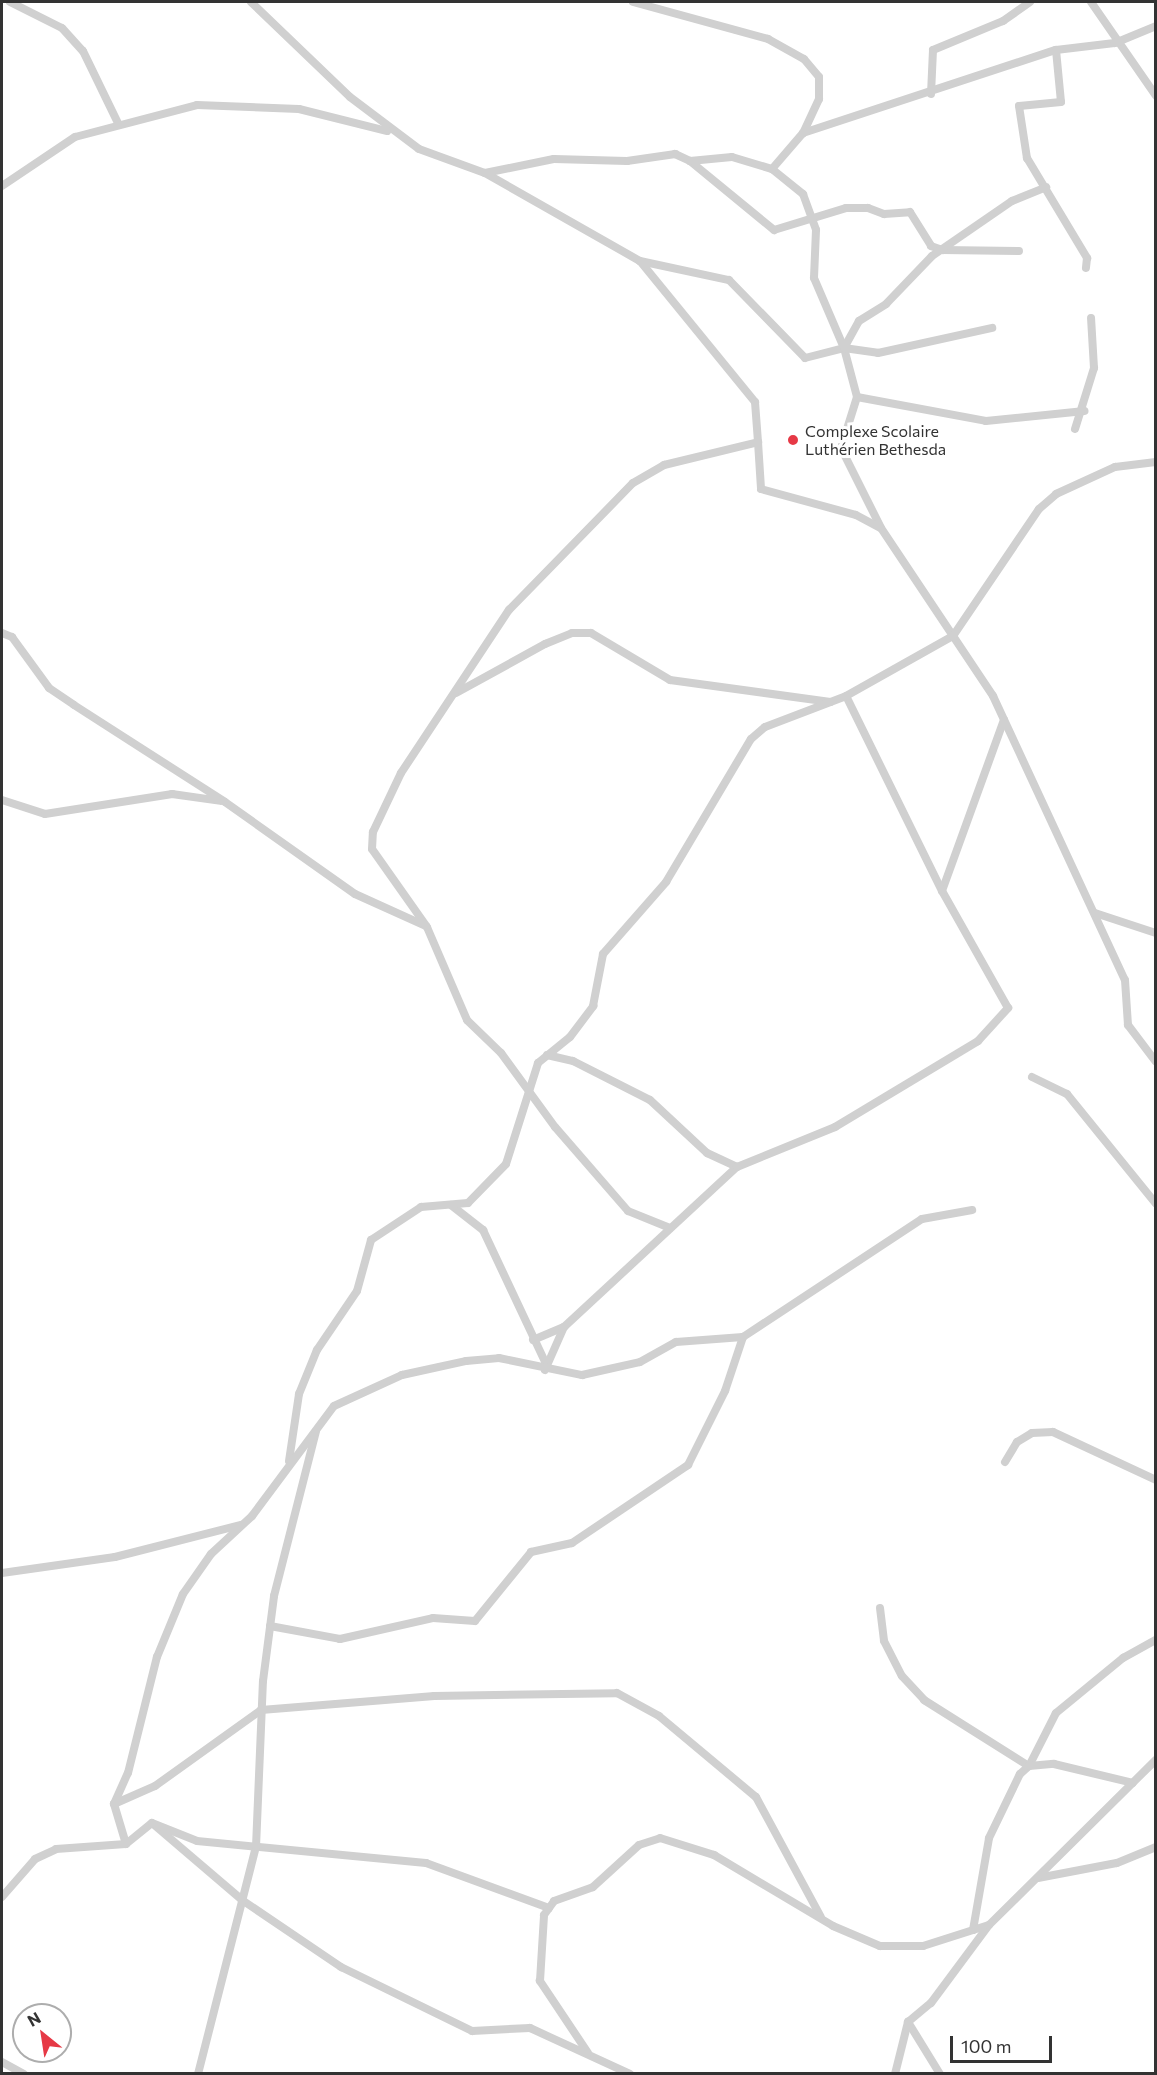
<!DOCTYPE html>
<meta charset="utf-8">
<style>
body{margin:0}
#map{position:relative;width:1157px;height:2075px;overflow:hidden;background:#fff;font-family:Commissioner,sans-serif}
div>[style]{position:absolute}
.minor>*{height:8px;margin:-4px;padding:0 4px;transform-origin:4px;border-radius:4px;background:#d0d0d0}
.dots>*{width:16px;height:16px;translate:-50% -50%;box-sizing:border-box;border:3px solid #fff;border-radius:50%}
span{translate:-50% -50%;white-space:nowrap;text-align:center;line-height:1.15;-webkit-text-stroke:6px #fff;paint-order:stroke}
.poi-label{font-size:16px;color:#333}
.left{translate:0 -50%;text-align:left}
.frame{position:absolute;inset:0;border:3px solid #333;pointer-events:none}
.north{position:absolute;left:12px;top:2003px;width:60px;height:60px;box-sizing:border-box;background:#fff;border:2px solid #adadad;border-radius:50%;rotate:330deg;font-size:16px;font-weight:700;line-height:24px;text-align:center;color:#333}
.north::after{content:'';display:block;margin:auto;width:21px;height:27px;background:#e63946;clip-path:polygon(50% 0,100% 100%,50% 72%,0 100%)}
.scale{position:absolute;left:950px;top:2036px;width:102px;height:27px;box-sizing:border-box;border:3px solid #333;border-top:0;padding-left:8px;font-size:18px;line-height:21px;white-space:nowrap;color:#333;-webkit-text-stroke:4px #fff;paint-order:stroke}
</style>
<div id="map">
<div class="minor">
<div style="left:10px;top:2px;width:58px;rotate:26.6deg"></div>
<div style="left:62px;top:28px;width:31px;rotate:48deg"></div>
<div style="left:83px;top:51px;width:80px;rotate:64.1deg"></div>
<div style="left:251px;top:2px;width:137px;rotate:43.8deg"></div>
<div style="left:350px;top:97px;width:86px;rotate:37deg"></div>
<div style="left:419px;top:149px;width:70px;rotate:20deg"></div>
<div style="left:485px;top:173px;width:178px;rotate:29.6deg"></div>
<div style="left:640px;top:261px;width:91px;rotate:12.1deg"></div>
<div style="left:729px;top:280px;width:109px;rotate:45.7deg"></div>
<div style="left:805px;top:358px;width:40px;rotate:-14.4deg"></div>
<div style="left:844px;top:348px;width:51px;rotate:75.1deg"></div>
<div style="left:857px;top:397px;width:53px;rotate:107.4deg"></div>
<div style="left:841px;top:448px;width:89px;rotate:63.4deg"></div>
<div style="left:881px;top:528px;width:202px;rotate:56.3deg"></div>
<div style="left:993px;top:696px;width:313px;rotate:65.1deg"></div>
<div style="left:1125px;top:980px;width:45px;rotate:86.2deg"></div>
<div style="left:1128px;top:1025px;width:46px;rotate:52.9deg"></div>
<div style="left:633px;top:2px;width:140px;rotate:15.3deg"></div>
<div style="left:768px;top:39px;width:41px;rotate:29.1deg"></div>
<div style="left:804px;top:59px;width:23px;rotate:50deg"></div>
<div style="left:819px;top:77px;width:22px;rotate:90deg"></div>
<div style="left:819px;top:99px;width:38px;rotate:115deg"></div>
<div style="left:1091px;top:2px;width:114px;rotate:55.3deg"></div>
<div style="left:1056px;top:50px;width:52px;rotate:84.5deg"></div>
<div style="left:1061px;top:102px;width:42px;rotate:174.6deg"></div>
<div style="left:1019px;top:106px;width:53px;rotate:81.3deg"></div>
<div style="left:1027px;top:158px;width:117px;rotate:59deg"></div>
<div style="left:1087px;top:258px;width:10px;rotate:96deg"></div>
<div style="left:931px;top:94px;width:44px;rotate:-87.4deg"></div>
<div style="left:933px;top:50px;width:76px;rotate:-22.5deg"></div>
<div style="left:1003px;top:21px;width:33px;rotate:-35deg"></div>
<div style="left:690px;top:161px;width:109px;rotate:39.4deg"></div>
<div style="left:774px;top:230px;width:75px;rotate:-17deg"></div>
<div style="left:846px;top:208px;width:22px"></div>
<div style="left:868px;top:208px;width:17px;rotate:21deg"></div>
<div style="left:884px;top:214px;width:26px;rotate:-4deg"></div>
<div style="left:910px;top:212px;width:40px;rotate:58deg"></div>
<div style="left:931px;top:246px;width:12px;rotate:20deg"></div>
<div style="left:942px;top:250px;width:77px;rotate:0.7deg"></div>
<div style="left:772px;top:169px;width:40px;rotate:39deg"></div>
<div style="left:803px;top:194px;width:38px;rotate:70deg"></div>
<div style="left:816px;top:230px;width:48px;rotate:92.4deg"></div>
<div style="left:814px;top:278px;width:76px;rotate:66.8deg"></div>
<div style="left:844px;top:348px;width:31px;rotate:-61deg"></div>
<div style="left:859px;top:321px;width:32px;rotate:-32deg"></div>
<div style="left:886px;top:304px;width:66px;rotate:-46.2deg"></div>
<div style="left:932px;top:256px;width:97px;rotate:-34.5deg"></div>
<div style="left:1012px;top:201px;width:37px;rotate:-22deg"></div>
<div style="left:485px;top:173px;width:70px;rotate:-11.5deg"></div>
<div style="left:554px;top:159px;width:73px;rotate:1.6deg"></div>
<div style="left:627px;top:161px;width:49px;rotate:-8.3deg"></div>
<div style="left:675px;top:154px;width:17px;rotate:25deg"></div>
<div style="left:690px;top:161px;width:42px;rotate:-5.4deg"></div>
<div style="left:732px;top:157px;width:42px;rotate:16.7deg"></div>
<div style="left:772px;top:169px;width:48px;rotate:-49.3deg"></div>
<div style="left:803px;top:133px;width:266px;rotate:-18.2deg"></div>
<div style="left:1056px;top:50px;width:59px;rotate:-6.8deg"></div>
<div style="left:1115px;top:43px;width:44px;rotate:-22.5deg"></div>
<div style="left:2px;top:186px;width:88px;rotate:-33.9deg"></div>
<div style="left:75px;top:137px;width:126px;rotate:-14.7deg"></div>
<div style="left:197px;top:105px;width:102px;rotate:2.2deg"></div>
<div style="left:299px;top:109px;width:91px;rotate:14deg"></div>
<div style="left:640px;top:261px;width:182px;rotate:50.8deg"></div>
<div style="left:755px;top:402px;width:40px;rotate:85.7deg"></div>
<div style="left:844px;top:348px;width:34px;rotate:8deg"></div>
<div style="left:878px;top:353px;width:117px;rotate:-12.4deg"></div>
<div style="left:857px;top:397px;width:131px;rotate:10.5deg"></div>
<div style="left:986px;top:421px;width:99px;rotate:-5.8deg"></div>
<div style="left:1075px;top:429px;width:64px;rotate:-72.7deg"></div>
<div style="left:1094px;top:368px;width:50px;rotate:-93.4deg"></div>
<div style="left:2px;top:633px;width:11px;rotate:22deg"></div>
<div style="left:12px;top:637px;width:63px;rotate:54deg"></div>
<div style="left:49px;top:688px;width:30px;rotate:34deg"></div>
<div style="left:74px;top:705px;width:179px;rotate:32.7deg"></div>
<div style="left:225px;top:802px;width:159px;rotate:35.3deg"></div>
<div style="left:355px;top:894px;width:78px;rotate:24.3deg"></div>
<div style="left:456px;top:693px;width:102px;rotate:-28.8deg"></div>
<div style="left:545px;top:644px;width:29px;rotate:-22deg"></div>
<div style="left:572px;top:633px;width:19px"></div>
<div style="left:591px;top:633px;width:92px;rotate:30.7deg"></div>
<div style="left:670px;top:680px;width:162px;rotate:7.8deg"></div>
<div style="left:2px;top:800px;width:45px;rotate:18deg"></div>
<div style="left:45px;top:814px;width:129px;rotate:-8.9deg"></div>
<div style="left:172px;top:794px;width:49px;rotate:8.1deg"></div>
<div style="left:942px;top:891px;width:182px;rotate:-70.1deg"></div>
<div style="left:1095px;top:913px;width:64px;rotate:18.2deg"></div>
<div style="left:547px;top:1055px;width:27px;rotate:13deg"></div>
<div style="left:573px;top:1061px;width:86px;rotate:26.9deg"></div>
<div style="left:650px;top:1100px;width:78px;rotate:42.9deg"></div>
<div style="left:707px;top:1153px;width:33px;rotate:25deg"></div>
<div style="left:1032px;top:1077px;width:39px;rotate:26deg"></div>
<div style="left:1067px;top:1094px;width:141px;rotate:51deg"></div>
<div style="left:451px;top:1205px;width:41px;rotate:38deg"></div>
<div style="left:483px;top:1230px;width:148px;rotate:64.8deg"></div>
<div style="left:670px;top:1228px;width:45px;rotate:-158deg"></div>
<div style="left:628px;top:1211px;width:111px;rotate:-131deg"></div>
<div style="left:555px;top:1127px;width:92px;rotate:-126.1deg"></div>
<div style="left:501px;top:1053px;width:47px;rotate:-135.9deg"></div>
<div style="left:467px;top:1020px;width:101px;rotate:-113.3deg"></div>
<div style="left:427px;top:927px;width:95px;rotate:-125.2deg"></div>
<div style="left:372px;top:849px;width:17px;rotate:-87deg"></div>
<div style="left:373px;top:832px;width:65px;rotate:-64.6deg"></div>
<div style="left:401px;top:773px;width:196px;rotate:-56.5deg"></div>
<div style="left:509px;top:610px;width:177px;rotate:-45.7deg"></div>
<div style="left:633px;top:483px;width:36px;rotate:-30deg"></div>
<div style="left:664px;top:465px;width:97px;rotate:-13.7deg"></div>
<div style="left:758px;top:442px;width:47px;rotate:86.3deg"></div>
<div style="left:761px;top:489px;width:98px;rotate:15.3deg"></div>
<div style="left:856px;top:515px;width:27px;rotate:28deg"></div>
<div style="left:533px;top:1340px;width:34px;rotate:-23deg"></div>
<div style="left:545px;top:1370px;width:47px;rotate:-66.2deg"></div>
<div style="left:564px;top:1327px;width:236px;rotate:-42.8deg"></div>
<div style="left:737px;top:1167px;width:106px;rotate:-22.2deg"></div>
<div style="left:835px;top:1127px;width:167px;rotate:-31deg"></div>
<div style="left:978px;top:1041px;width:45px;rotate:-47.7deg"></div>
<div style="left:1008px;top:1008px;width:134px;rotate:-119.4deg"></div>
<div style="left:942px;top:891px;width:217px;rotate:-116.2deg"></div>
<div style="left:289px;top:1461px;width:68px;rotate:-81.5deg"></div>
<div style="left:299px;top:1394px;width:48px;rotate:-67.8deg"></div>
<div style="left:317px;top:1350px;width:71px;rotate:-55.9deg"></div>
<div style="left:357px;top:1291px;width:53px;rotate:-74.6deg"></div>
<div style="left:371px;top:1240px;width:60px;rotate:-33.4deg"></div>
<div style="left:421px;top:1207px;width:47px;rotate:-4.9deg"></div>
<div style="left:468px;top:1203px;width:54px;rotate:-45.7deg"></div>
<div style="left:506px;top:1164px;width:106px;rotate:-72.4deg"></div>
<div style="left:538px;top:1063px;width:41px;rotate:-39.1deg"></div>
<div style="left:570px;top:1037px;width:39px;rotate:-53deg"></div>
<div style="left:593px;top:1006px;width:53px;rotate:-79.1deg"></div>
<div style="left:603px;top:954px;width:96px;rotate:-48.8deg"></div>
<div style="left:666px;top:882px;width:166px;rotate:-59.3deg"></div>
<div style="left:751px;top:739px;width:18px;rotate:-41deg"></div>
<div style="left:765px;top:727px;width:87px;rotate:-20.9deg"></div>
<div style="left:846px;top:696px;width:123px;rotate:-29.3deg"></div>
<div style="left:953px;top:636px;width:153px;rotate:-55.9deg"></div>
<div style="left:1039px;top:509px;width:23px;rotate:-41deg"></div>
<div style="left:1056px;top:494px;width:65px;rotate:-24.6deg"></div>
<div style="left:1115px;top:467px;width:41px;rotate:-7deg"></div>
<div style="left:1005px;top:1462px;width:23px;rotate:-59deg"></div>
<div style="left:1017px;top:1442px;width:17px;rotate:-31deg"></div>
<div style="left:1032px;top:1433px;width:21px;rotate:-3deg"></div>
<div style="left:1053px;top:1432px;width:114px;rotate:25deg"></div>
<div style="left:2px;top:1573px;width:114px;rotate:-8.1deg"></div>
<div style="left:115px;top:1557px;width:130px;rotate:-14.3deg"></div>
<div style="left:880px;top:1608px;width:33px;rotate:83deg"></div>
<div style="left:884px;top:1641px;width:39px;rotate:63deg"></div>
<div style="left:902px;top:1676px;width:33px;rotate:47deg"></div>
<div style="left:924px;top:1700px;width:124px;rotate:32.2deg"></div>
<div style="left:1029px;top:1766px;width:59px;rotate:-63deg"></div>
<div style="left:1056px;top:1713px;width:87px;rotate:-39.4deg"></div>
<div style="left:1123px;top:1658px;width:38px;rotate:-29deg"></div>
<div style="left:270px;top:1626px;width:71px;rotate:10.5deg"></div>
<div style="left:340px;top:1639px;width:95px;rotate:-12.7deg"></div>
<div style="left:433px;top:1618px;width:42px;rotate:4.1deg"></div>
<div style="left:475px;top:1621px;width:89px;rotate:-50.9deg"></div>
<div style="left:531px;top:1552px;width:42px;rotate:-12.4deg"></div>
<div style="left:572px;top:1543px;width:140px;rotate:-33.9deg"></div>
<div style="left:688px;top:1465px;width:83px;rotate:-63.4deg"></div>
<div style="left:725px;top:1391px;width:57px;rotate:-71.6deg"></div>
<div style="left:114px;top:1804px;width:45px;rotate:-23.7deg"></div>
<div style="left:155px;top:1786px;width:130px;rotate:-35.6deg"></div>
<div style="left:261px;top:1710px;width:174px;rotate:-4.6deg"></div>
<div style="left:434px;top:1696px;width:183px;rotate:-0.9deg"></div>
<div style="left:617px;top:1693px;width:48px;rotate:28.7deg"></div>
<div style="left:659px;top:1716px;width:126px;rotate:39.9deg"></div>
<div style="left:756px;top:1797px;width:136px;rotate:61.6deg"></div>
<div style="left:152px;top:1823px;width:118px;rotate:40.5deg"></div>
<div style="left:242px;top:1900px;width:120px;rotate:34.1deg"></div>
<div style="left:341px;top:1967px;width:146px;rotate:26deg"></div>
<div style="left:472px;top:2031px;width:58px;rotate:-3deg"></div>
<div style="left:530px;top:2028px;width:110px;rotate:24.7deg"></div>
<div style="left:126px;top:1844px;width:33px;rotate:-39deg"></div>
<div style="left:152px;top:1823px;width:48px;rotate:21.8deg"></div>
<div style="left:197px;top:1841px;width:230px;rotate:5.5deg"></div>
<div style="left:426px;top:1863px;width:131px;rotate:20.1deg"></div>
<div style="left:1038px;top:1878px;width:80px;rotate:-10.8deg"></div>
<div style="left:1117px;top:1863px;width:42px;rotate:-22.3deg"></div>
<div style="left:2px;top:1897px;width:50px;rotate:-49deg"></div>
<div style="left:35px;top:1859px;width:23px;rotate:-25deg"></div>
<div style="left:56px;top:1849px;width:70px;rotate:-4.1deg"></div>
<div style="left:126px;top:1844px;width:42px;rotate:-106.7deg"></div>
<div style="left:114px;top:1804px;width:34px;rotate:-66deg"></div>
<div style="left:128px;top:1773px;width:120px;rotate:-76deg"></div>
<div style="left:157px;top:1657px;width:68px;rotate:-67.6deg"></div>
<div style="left:183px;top:1594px;width:49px;rotate:-55deg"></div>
<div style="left:211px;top:1554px;width:56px;rotate:-42.8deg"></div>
<div style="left:252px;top:1516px;width:137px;rotate:-53.3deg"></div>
<div style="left:334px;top:1406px;width:75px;rotate:-24.5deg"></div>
<div style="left:402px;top:1375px;width:66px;rotate:-12.3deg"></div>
<div style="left:466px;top:1361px;width:33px;rotate:-5deg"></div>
<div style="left:499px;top:1358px;width:85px;rotate:11.6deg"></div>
<div style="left:582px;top:1375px;width:59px;rotate:-12.6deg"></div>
<div style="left:640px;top:1362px;width:41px;rotate:-29.1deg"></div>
<div style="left:676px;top:1342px;width:67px;rotate:-4.3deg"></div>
<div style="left:743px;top:1337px;width:214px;rotate:-33.4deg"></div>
<div style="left:922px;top:1219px;width:51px;rotate:-10.2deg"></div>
<div style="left:973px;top:1930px;width:93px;rotate:-80.1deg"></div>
<div style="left:989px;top:1838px;width:71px;rotate:-64.2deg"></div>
<div style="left:1020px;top:1774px;width:12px;rotate:-42deg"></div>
<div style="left:1029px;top:1766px;width:25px;rotate:-5deg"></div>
<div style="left:1054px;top:1764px;width:81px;rotate:13.5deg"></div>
<div style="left:588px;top:2053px;width:87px;rotate:-123.7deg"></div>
<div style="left:540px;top:1981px;width:66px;rotate:-86.5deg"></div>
<div style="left:544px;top:1915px;width:17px;rotate:-54deg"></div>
<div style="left:554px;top:1901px;width:41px;rotate:-19.7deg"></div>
<div style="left:593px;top:1887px;width:62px;rotate:-42.4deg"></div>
<div style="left:639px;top:1845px;width:22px;rotate:-18deg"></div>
<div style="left:660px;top:1838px;width:57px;rotate:17.5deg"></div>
<div style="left:714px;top:1855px;width:139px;rotate:30.8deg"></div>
<div style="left:833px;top:1926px;width:51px;rotate:23.1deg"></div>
<div style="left:880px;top:1946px;width:43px"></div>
<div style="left:923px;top:1946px;width:69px;rotate:-17.7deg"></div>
<div style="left:2px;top:2062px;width:25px;rotate:29deg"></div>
<div style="left:198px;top:2074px;width:234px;rotate:-75.7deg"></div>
<div style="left:256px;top:1847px;width:166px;rotate:-87.6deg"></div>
<div style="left:263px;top:1681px;width:86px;rotate:-82.6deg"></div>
<div style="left:274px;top:1596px;width:170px;rotate:-75.7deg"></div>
<div style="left:895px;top:2074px;width:54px;rotate:-76deg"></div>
<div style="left:940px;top:2074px;width:61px;rotate:-121.6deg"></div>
<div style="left:908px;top:2022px;width:30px;rotate:-40deg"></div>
<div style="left:931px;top:2003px;width:97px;rotate:-53.4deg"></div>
<div style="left:989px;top:1925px;width:235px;rotate:-44.7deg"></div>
</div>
<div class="dots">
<div style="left:793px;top:440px;background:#e63946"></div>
</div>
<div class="poi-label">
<span class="left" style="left:805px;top:440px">Complexe Scolaire<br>Luthérien Bethesda</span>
</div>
<div class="frame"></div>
<div class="north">N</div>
<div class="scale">100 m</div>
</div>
